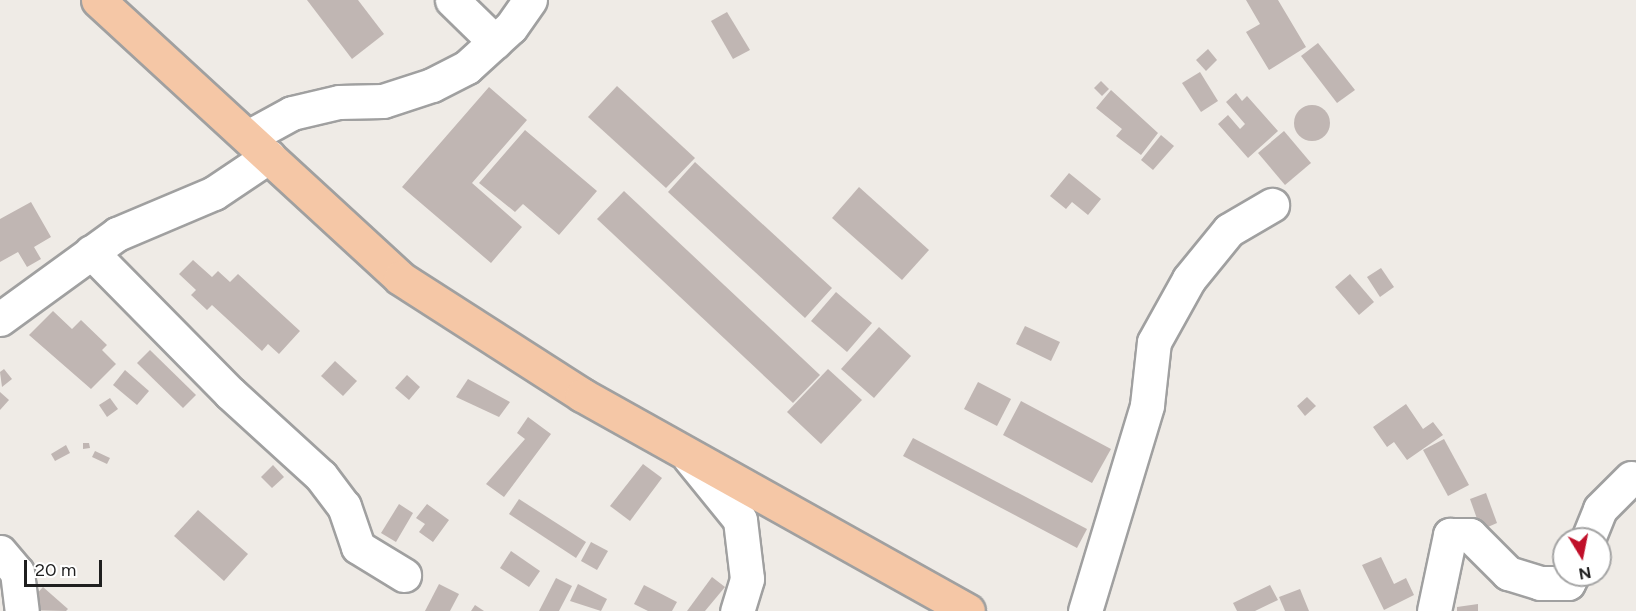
<!DOCTYPE html>
<style>
body{margin:0}
#map{position:relative;width:1636px;height:611px;overflow:hidden;background:#efebe6;font-family:Figtree,sans-serif}
div>[style]{position:absolute}
.building>*{inset:0;background:#c0b6b3}
.round{border-radius:50%}
.roads{filter:drop-shadow(2px 0 #a0a0a0) drop-shadow(-2px 0 #a0a0a0) drop-shadow(0 2px #a0a0a0) drop-shadow(0 -2px #a0a0a0)}
.minor>*{height:33px;margin:-16.5px;padding:0 16.5px;transform-origin:16.5px;border-radius:16.5px;background:#fff}
.major>*{height:33px;margin:-16.5px;padding:0 16.5px;transform-origin:16.5px;border-radius:16.5px;background:#f5c7a6}
span{translate:-50% -50%;white-space:nowrap;text-align:center;line-height:1.15;-webkit-text-stroke:4.5px #fff;paint-order:stroke}
.north{position:absolute;left:1552px;top:527px;width:60px;height:60px;box-sizing:border-box;background:#fff;border:2px solid #a5a5a5;border-radius:50%;rotate:170deg;font-size:16px;font-weight:700;line-height:24px;text-align:center;color:#1f1f1f}
.north::after{content:'';display:block;margin:auto;width:21px;height:27px;background:#c00f29;clip-path:polygon(50% 0,100% 100%,50% 72%,0 100%)}
.scale{position:absolute;left:24px;top:560px;width:78px;height:27px;box-sizing:border-box;border:3px solid #1f1f1f;border-top:0;padding-left:8px;font-size:18px;line-height:21px;white-space:nowrap;color:#1f1f1f;-webkit-text-stroke:4px #fff;paint-order:stroke}
</style>
<div id="map">
<div class="building">
<div style="clip-path:polygon(307px 0,358px 0,384px 34px,352px 59px)"></div>
<div style="clip-path:polygon(1246px 0,1278px 0,1306px 47px,1269px 70px,1246px 32px,1260px 24px)"></div>
<div style="clip-path:polygon(727px 12px,750px 50px,733px 59px,711px 21px)"></div>
<div style="clip-path:polygon(1318px 43px,1355px 90px,1337px 103px,1301px 56px)"></div>
<div style="clip-path:polygon(1208px 49px,1217px 60px,1206px 71px,1196px 60px)"></div>
<div style="clip-path:polygon(1200px 72px,1218px 101px,1201px 112px,1182px 83px)"></div>
<div style="clip-path:polygon(1101px 81px,1109px 89px,1102px 96px,1094px 88px)"></div>
<div style="clip-path:polygon(617px 86px,695px 158px,666px 188px,588px 117px)"></div>
<div style="clip-path:polygon(489px 87px,527px 120px,472px 183px,522px 227px,491px 263px,402px 187px)"></div>
<div style="clip-path:polygon(1111px 90px,1158px 133px,1141px 155px,1116px 136px,1122px 129px,1096px 108px)"></div>
<div style="clip-path:polygon(1236px 93px,1242px 101px,1247px 96px,1278px 131px,1248px 158px,1218px 124px,1228px 115px,1240px 129px,1245px 124px,1226px 102px)"></div>
<div class="round" style="left:1294px;top:105px;width:36px;height:36px"></div>
<div style="clip-path:polygon(525px 130px,597px 191px,559px 235px,523px 204px,515px 212px,479px 183px)"></div>
<div style="clip-path:polygon(1284px 131px,1311px 163px,1285px 185px,1258px 153px)"></div>
<div style="clip-path:polygon(1161px 135px,1174px 146px,1153px 170px,1141px 160px)"></div>
<div style="clip-path:polygon(695px 162px,832px 288px,805px 318px,668px 192px)"></div>
<div style="clip-path:polygon(1069px 173px,1101px 199px,1088px 215px,1072px 202px,1066px 209px,1050px 196px)"></div>
<div style="clip-path:polygon(859px 187px,929px 250px,902px 280px,832px 218px)"></div>
<div style="clip-path:polygon(624px 191px,820px 375px,793px 403px,597px 219px)"></div>
<div style="clip-path:polygon(31px 202px,51px 237px,34px 247px,41px 259px,27px 267px,18px 252px,0 262px,0 219px)"></div>
<div style="clip-path:polygon(193px 260px,212px 277px,218px 271px,230px 282px,238px 274px,300px 331px,279px 354px,268px 344px,262px 351px,212px 305px,207px 310px,191px 295px,196px 290px,179px 274px)"></div>
<div style="clip-path:polygon(1381px 268px,1394px 287px,1380px 297px,1367px 277px)"></div>
<div style="clip-path:polygon(1350px 274px,1374px 302px,1359px 315px,1335px 287px)"></div>
<div style="clip-path:polygon(836px 292px,872px 323px,847px 352px,811px 321px)"></div>
<div style="clip-path:polygon(53px 311px,72px 329px,81px 320px,107px 345px,102px 350px,116px 364px,91px 389px,29px 335px)"></div>
<div style="clip-path:polygon(1025px 326px,1060px 342px,1051px 361px,1016px 344px)"></div>
<div style="clip-path:polygon(879px 327px,911px 356px,874px 398px,841px 369px)"></div>
<div style="clip-path:polygon(150px 350px,196px 395px,183px 408px,137px 363px)"></div>
<div style="clip-path:polygon(335px 361px,357px 381px,343px 396px,321px 376px)"></div>
<div style="clip-path:polygon(4px 369px,12px 379px,2px 387px,0 372px)"></div>
<div style="clip-path:polygon(828px 369px,862px 400px,821px 444px,787px 412px)"></div>
<div style="clip-path:polygon(125px 370px,149px 391px,137px 405px,113px 385px)"></div>
<div style="clip-path:polygon(407px 375px,420px 387px,409px 400px,395px 388px)"></div>
<div style="clip-path:polygon(468px 379px,510px 402px,499px 417px,456px 397px)"></div>
<div style="clip-path:polygon(978px 382px,1011px 399px,997px 426px,964px 409px)"></div>
<div style="clip-path:polygon(0 392px,9px 400px,0 410px)"></div>
<div style="clip-path:polygon(1307px 397px,1316px 406px,1305px 416px,1297px 406px)"></div>
<div style="clip-path:polygon(110px 398px,118px 409px,107px 417px,99px 405px)"></div>
<div style="clip-path:polygon(1021px 401px,1111px 449px,1092px 483px,1003px 435px)"></div>
<div style="clip-path:polygon(1406px 404px,1423px 429px,1433px 422px,1443px 435px,1407px 460px,1394px 442px,1387px 447px,1373px 427px)"></div>
<div style="clip-path:polygon(528px 417px,551px 434px,504px 497px,486px 484px,525px 439px,517px 433px)"></div>
<div style="clip-path:polygon(913px 438px,1087px 529px,1077px 548px,903px 456px)"></div>
<div style="clip-path:polygon(1444px 439px,1469px 485px,1448px 496px,1423px 450px)"></div>
<div style="clip-path:polygon(83px 443px,89px 443px,90px 448px,83px 449px)"></div>
<div style="clip-path:polygon(66px 445px,70px 453px,55px 461px,51px 454px)"></div>
<div style="clip-path:polygon(95px 451px,110px 458px,107px 464px,92px 457px)"></div>
<div style="clip-path:polygon(643px 464px,662px 478px,630px 521px,610px 506px)"></div>
<div style="clip-path:polygon(273px 465px,284px 477px,272px 488px,261px 477px)"></div>
<div style="clip-path:polygon(1486px 493px,1497px 523px,1481px 530px,1470px 499px)"></div>
<div style="clip-path:polygon(519px 499px,586px 542px,576px 558px,509px 514px)"></div>
<div style="clip-path:polygon(399px 504px,413px 513px,396px 542px,381px 533px)"></div>
<div style="clip-path:polygon(427px 504px,449px 520px,433px 542px,419px 532px,425px 524px,416px 518px)"></div>
<div style="clip-path:polygon(198px 510px,248px 554px,224px 581px,174px 536px)"></div>
<div style="clip-path:polygon(591px 542px,608px 551px,597px 570px,581px 561px)"></div>
<div style="clip-path:polygon(511px 551px,540px 571px,529px 587px,500px 568px)"></div>
<div style="clip-path:polygon(1381px 557px,1394px 584px,1406px 578px,1414px 595px,1384px 610px,1362px 565px)"></div>
<div style="clip-path:polygon(712px 577px,725px 587px,705px 611px,687px 611px)"></div>
<div style="clip-path:polygon(556px 578px,572px 586px,559px 611px,539px 611px)"></div>
<div style="clip-path:polygon(439px 584px,459px 594px,450px 611px,425px 611px)"></div>
<div style="clip-path:polygon(578px 584px,607px 599px,601px 611px,570px 601px)"></div>
<div style="clip-path:polygon(644px 585px,677px 602px,672px 611px,648px 611px,634px 604px)"></div>
<div style="clip-path:polygon(1270px 585px,1278px 600px,1255px 611px,1237px 611px,1233px 603px)"></div>
<div style="clip-path:polygon(43px 587px,68px 609px,66px 611px,22px 610px)"></div>
<div style="clip-path:polygon(1300px 589px,1309px 611px,1285px 611px,1279px 597px)"></div>
<div style="clip-path:polygon(1478px 604px,1478px 611px,1457px 611px,1457px 607px)"></div>
<div style="clip-path:polygon(475px 605px,484px 611px,471px 611px)"></div>
</div>
<div class="roads">
<div class="minor">
<div style="left:452px;top:0;width:60px;rotate:44.3deg"></div>
<div style="left:248px;top:137px;width:50px;rotate:-28.6deg"></div>
<div style="left:292px;top:113px;width:48px;rotate:-13.2deg"></div>
<div style="left:339px;top:102px;width:44px;rotate:-1.3deg"></div>
<div style="left:383px;top:101px;width:52px;rotate:-18.1deg"></div>
<div style="left:432px;top:85px;width:39px;rotate:-27deg"></div>
<div style="left:467px;top:67px;width:59px;rotate:-42.3deg"></div>
<div style="left:511px;top:27px;width:33px;rotate:-55deg"></div>
<div style="left:91px;top:252px;width:198px;rotate:45.4deg"></div>
<div style="left:230px;top:393px;width:123px;rotate:42.4deg"></div>
<div style="left:321px;top:476px;width:38px;rotate:53deg"></div>
<div style="left:344px;top:506px;width:43px;rotate:71.1deg"></div>
<div style="left:358px;top:547px;width:54px;rotate:31.3deg"></div>
<div style="left:0;top:319px;width:145px;rotate:-36deg"></div>
<div style="left:117px;top:234px;width:105px;rotate:-22.9deg"></div>
<div style="left:214px;top:193px;width:66px;rotate:-33.9deg"></div>
<div style="left:689px;top:457px;width:81px;rotate:51deg"></div>
<div style="left:740px;top:520px;width:59px;rotate:83.2deg"></div>
<div style="left:747px;top:579px;width:34px;rotate:107deg"></div>
<div style="left:1588px;top:539px;width:32px;rotate:-68deg"></div>
<div style="left:1600px;top:509px;width:44px;rotate:-45deg"></div>
<div style="left:0;top:552px;width:26px;rotate:50deg"></div>
<div style="left:17px;top:572px;width:39px;rotate:83deg"></div>
<div style="left:1085px;top:611px;width:215px;rotate:-73.2deg"></div>
<div style="left:1147px;top:405px;width:63px;rotate:-83.7deg"></div>
<div style="left:1154px;top:342px;width:72px;rotate:-60.9deg"></div>
<div style="left:1189px;top:279px;width:63px;rotate:-50.8deg"></div>
<div style="left:1229px;top:230px;width:50px;rotate:-30.2deg"></div>
<div style="left:1434px;top:611px;width:78px;rotate:-78.1deg"></div>
<div style="left:1450px;top:535px;width:20px"></div>
<div style="left:1470px;top:535px;width:54px;rotate:45deg"></div>
<div style="left:1508px;top:573px;width:34px;rotate:17deg"></div>
<div style="left:1540px;top:583px;width:28px"></div>
<div style="left:1568px;top:583px;width:9px;rotate:-63deg"></div>
</div>
<div class="major">
<div style="left:98px;top:0;width:410px;rotate:42.6deg"></div>
<div style="left:400px;top:278px;width:216px;rotate:32.7deg"></div>
<div style="left:582px;top:395px;width:442px;rotate:29.2deg"></div>
</div>
</div>
<div class="north">N</div>
<div class="scale">20 m</div>
</div>
